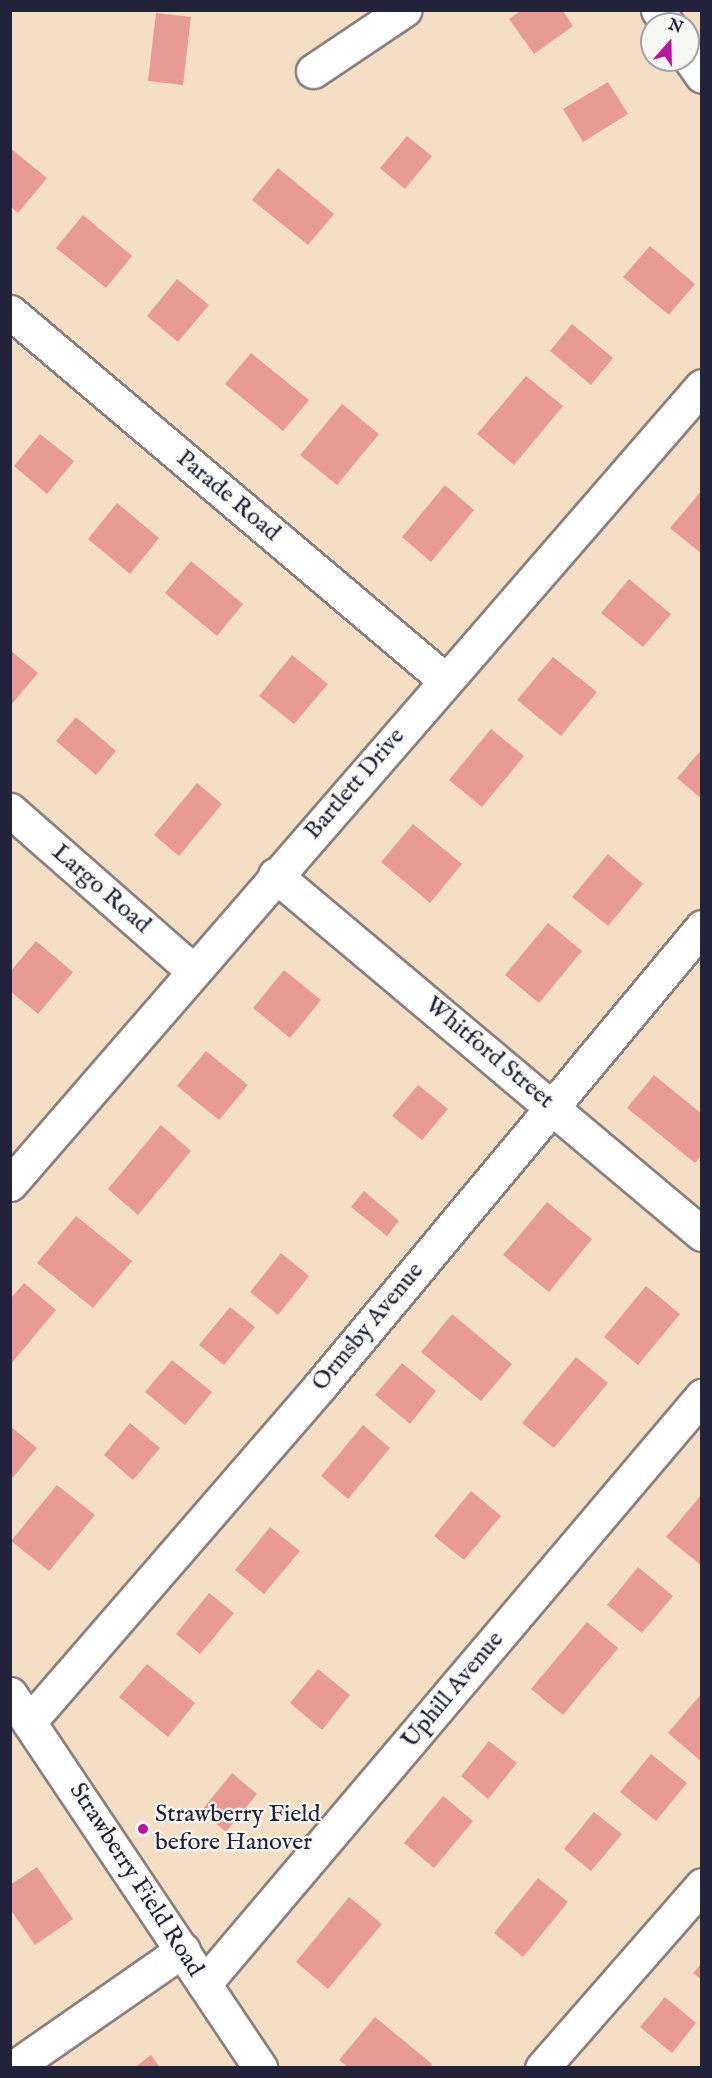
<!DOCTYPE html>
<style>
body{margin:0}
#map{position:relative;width:712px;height:2078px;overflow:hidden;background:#f4dfc5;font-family:"IM FELL English",serif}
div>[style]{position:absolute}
.building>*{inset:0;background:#e89b95}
.roads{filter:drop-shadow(2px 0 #8b8080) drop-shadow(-2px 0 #8b8080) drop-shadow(0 2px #8b8080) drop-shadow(0 -2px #8b8080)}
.minor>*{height:33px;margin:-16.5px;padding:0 16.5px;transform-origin:16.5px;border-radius:16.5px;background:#fff}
.tertiary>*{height:33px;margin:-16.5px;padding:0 16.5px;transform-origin:16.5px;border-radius:16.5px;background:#fff}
.dots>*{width:16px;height:16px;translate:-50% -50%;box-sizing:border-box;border:3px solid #f6f6f2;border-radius:50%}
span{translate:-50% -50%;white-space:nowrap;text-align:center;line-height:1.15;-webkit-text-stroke:4.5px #f6f6f2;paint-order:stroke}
.street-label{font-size:24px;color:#22223b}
.poi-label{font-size:24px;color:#22223b}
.left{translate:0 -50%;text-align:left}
.frame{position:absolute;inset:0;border:12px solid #22223b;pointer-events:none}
.north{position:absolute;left:640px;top:12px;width:60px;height:60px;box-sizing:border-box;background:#f6f6f2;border:2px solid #a1a1a9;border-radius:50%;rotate:20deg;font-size:16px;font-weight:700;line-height:24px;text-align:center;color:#22223b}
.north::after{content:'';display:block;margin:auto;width:21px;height:27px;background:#b5179e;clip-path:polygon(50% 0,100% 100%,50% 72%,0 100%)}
</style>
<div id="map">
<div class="building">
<div style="clip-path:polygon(522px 10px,562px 10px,573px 26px,534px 54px,509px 19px)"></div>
<div style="clip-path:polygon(156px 13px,191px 17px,183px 85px,148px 81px)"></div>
<div style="clip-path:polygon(608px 82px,628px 114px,583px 142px,563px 109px)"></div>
<div style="clip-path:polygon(407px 136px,432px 156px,405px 189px,380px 168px)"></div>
<div style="clip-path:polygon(10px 148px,47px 178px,18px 213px,10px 206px)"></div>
<div style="clip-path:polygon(278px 168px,334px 214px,308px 245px,252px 200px)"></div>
<div style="clip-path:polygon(83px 215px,132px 256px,106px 288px,56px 248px)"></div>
<div style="clip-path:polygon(650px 246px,695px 284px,669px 315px,623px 277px)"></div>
<div style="clip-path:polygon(177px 279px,209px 305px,178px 342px,147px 316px)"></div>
<div style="clip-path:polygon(572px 324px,613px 358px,591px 385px,550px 351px)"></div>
<div style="clip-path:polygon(251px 353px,309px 400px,283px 431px,225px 384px)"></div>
<div style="clip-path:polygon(526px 376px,563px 406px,514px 465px,477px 434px)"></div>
<div style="clip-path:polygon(342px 404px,379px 434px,337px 485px,300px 455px)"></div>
<div style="clip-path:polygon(40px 434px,74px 461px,47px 494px,14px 466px)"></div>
<div style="clip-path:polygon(445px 485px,474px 510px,431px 562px,402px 537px)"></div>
<div style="clip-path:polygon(702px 490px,702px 554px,670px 528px)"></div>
<div style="clip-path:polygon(117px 503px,159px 538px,130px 574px,88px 539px)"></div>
<div style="clip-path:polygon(191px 561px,243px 604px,217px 636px,165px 593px)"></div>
<div style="clip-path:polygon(629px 579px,671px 614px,643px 647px,601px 613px)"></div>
<div style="clip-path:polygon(10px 650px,38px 673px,12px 704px,10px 702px)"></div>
<div style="clip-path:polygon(292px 655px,328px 684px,294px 724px,259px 696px)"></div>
<div style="clip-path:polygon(553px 657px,597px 692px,561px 736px,517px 700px)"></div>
<div style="clip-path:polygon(76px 717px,116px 751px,96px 775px,56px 741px)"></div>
<div style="clip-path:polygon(491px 729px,524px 756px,482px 807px,449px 780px)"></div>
<div style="clip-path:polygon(702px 749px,702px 799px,677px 778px)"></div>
<div style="clip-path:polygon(197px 783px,222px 804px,179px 856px,154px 835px)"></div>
<div style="clip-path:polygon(413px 824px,462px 864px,430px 903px,381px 862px)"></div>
<div style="clip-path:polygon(608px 854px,643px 884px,608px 926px,572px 897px)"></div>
<div style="clip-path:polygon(548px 923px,582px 951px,539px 1003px,505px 975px)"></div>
<div style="clip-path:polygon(36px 941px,73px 972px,38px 1014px,10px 991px,10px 972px)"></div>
<div style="clip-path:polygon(284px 970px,321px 1000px,290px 1038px,253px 1008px)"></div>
<div style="clip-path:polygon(206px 1051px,248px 1085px,219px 1120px,177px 1086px)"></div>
<div style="clip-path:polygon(654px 1075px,702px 1114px,702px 1154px,695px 1163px,627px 1108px)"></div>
<div style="clip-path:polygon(418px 1085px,448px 1109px,422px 1140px,392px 1116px)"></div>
<div style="clip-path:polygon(161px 1125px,191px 1151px,138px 1215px,108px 1189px)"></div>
<div style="clip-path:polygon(364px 1191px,399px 1221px,387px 1236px,351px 1207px)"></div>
<div style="clip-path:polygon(547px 1202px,592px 1239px,549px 1292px,503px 1255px)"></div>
<div style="clip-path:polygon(76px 1216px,132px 1261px,93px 1308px,37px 1263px)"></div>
<div style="clip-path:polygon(281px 1253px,309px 1276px,278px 1315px,250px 1292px)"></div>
<div style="clip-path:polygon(24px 1283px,56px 1310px,10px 1365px,10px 1299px)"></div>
<div style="clip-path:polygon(646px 1286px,680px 1314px,638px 1365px,604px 1337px)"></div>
<div style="clip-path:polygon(230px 1307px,255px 1327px,224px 1365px,199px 1345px)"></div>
<div style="clip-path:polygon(452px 1314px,512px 1364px,481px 1401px,421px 1352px)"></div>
<div style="clip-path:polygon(576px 1357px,608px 1383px,554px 1448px,522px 1423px)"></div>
<div style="clip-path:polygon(172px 1360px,212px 1392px,185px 1425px,145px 1392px)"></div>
<div style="clip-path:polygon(402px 1363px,436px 1391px,410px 1424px,375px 1395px)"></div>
<div style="clip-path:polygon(130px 1423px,160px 1448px,133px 1480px,104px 1455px)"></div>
<div style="clip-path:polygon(363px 1425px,390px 1448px,348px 1499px,321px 1476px)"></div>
<div style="clip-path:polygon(10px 1426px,37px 1448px,10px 1481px)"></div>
<div style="clip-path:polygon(57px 1485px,95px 1515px,49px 1571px,11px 1541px)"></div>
<div style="clip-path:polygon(471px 1491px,501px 1516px,464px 1560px,434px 1536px)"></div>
<div style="clip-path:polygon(702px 1494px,702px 1566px,666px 1537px)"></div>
<div style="clip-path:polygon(270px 1527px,300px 1551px,264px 1594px,235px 1570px)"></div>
<div style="clip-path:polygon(638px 1567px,673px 1596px,642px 1633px,607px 1605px)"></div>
<div style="clip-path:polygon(209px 1593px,234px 1613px,200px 1654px,176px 1634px)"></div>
<div style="clip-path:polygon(587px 1622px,618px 1648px,563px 1715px,531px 1689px)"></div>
<div style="clip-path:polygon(147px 1664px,195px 1703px,168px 1737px,119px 1697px)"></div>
<div style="clip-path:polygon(318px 1669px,350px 1695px,322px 1730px,290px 1703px)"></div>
<div style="clip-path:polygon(702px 1693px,702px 1762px,668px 1733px)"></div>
<div style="clip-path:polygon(489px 1741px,517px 1763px,488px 1799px,461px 1776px)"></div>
<div style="clip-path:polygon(651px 1754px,687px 1783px,656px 1821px,620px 1792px)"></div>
<div style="clip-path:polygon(232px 1773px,257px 1794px,226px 1832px,201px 1811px)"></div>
<div style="clip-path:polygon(443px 1796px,473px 1821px,434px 1868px,404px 1843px)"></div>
<div style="clip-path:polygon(594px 1812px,622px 1834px,591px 1871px,564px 1849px)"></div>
<div style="clip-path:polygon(37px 1867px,73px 1919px,35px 1945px,10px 1909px,10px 1885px)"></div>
<div style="clip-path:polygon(538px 1878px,568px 1902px,523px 1957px,494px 1933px)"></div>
<div style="clip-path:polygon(349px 1897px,382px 1924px,328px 1989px,296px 1962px)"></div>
<div style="clip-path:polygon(702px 1963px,702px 1980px,693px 1973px)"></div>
<div style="clip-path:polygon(665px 1997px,696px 2023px,672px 2053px,640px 2027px)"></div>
<div style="clip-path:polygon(375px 2017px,432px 2064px,430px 2068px,349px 2068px,339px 2060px)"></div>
<div style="clip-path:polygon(151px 2055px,160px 2068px,134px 2068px)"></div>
</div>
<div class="roads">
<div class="minor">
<div style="left:658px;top:10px;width:17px;rotate:57deg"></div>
<div style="left:688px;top:56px;width:24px;rotate:55deg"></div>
<div style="left:313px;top:71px;width:110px;rotate:-33.8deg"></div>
<div style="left:10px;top:312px;width:570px;rotate:40.23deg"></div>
<div style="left:10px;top:810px;width:241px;rotate:41.3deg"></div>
<div style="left:275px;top:875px;width:558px;rotate:40.06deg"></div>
<div style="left:10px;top:1184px;width:1056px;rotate:-49.07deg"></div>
<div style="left:29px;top:1722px;width:444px;rotate:-49.1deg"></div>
<div style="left:320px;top:1386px;width:597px;rotate:-50.23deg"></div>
<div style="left:204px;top:1984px;width:771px;rotate:-49.74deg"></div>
<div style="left:13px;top:2068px;width:207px;rotate:-34.8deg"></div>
<div style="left:542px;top:2068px;width:243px;rotate:-48.8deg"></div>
</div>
<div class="tertiary">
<div style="left:10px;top:1694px;width:450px;rotate:56.2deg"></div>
</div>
</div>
<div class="dots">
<div style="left:143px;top:1829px;background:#b5179e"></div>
</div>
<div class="street-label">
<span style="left:228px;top:496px;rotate:40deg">Parade Road</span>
<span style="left:355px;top:784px;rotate:-49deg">Bartlett Drive</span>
<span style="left:101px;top:889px;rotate:41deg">Largo Road</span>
<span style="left:489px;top:1053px;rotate:40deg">Whitford Street</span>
<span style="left:368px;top:1327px;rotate:-50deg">Ormsby Avenue</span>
<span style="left:453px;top:1690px;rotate:-50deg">Uphill Avenue</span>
<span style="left:136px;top:1880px;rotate:57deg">Strawberry Field Road</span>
</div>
<div class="poi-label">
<span class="left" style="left:155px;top:1829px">Strawberry Field<br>before Hanover</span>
</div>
<div class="frame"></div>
<div class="north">N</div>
</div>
